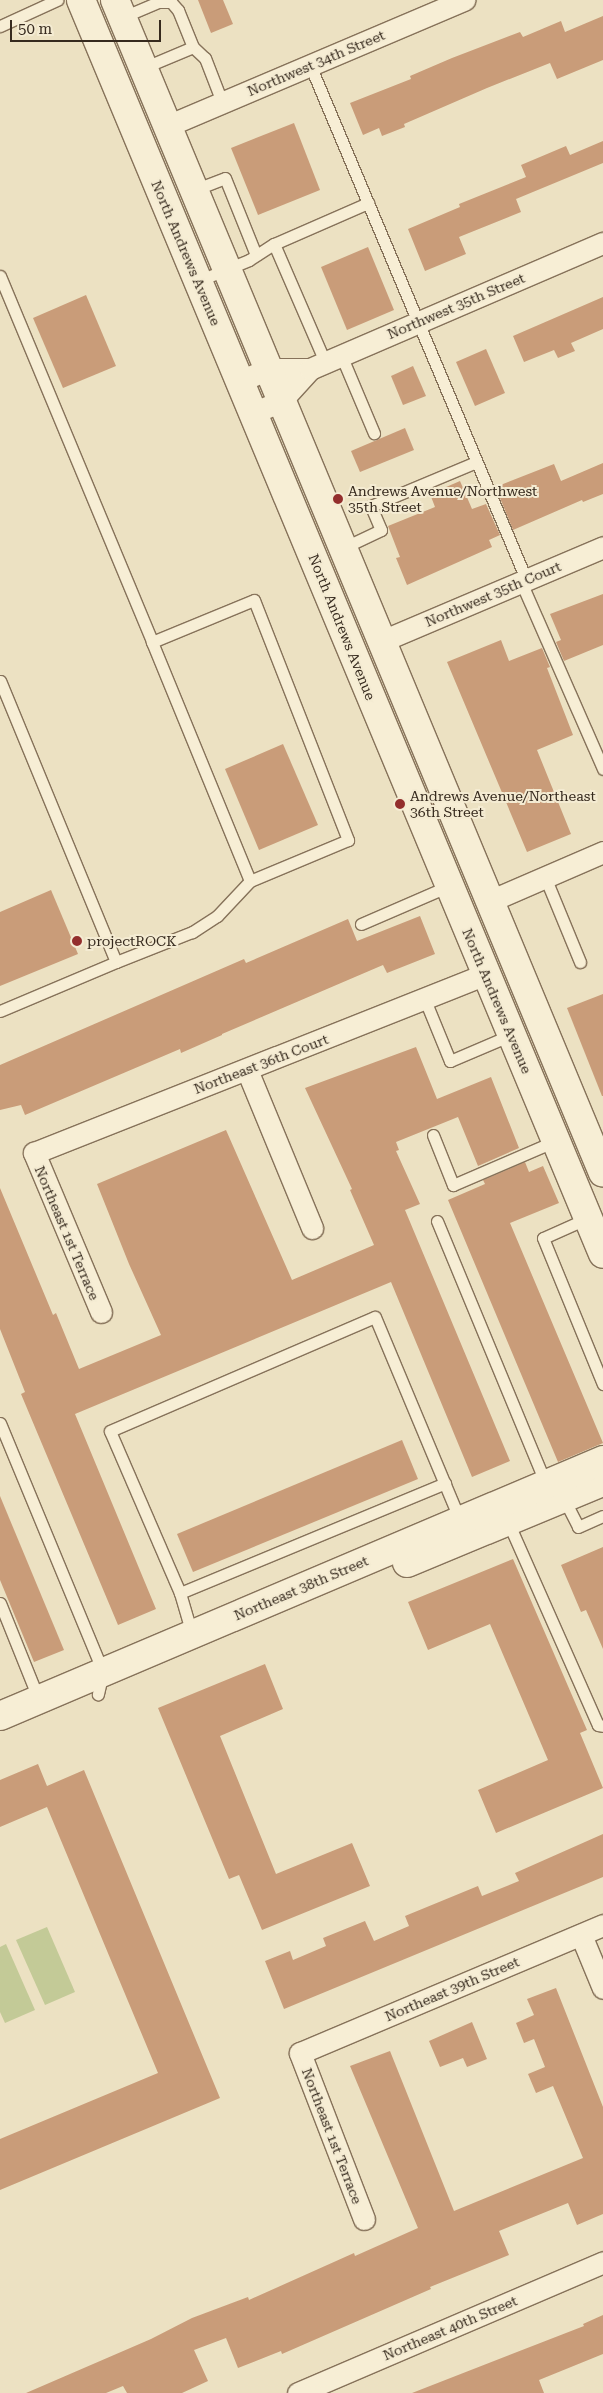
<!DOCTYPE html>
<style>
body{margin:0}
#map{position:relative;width:603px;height:2393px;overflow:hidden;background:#ece1c2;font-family:"Roboto Serif",serif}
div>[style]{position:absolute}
.green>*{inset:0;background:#c3ca97}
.building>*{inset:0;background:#c99c79}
.roads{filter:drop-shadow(1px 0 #86725a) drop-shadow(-1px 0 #86725a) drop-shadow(0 1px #86725a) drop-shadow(0 -1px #86725a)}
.service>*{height:11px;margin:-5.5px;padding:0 5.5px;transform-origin:5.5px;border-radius:5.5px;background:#f7eed5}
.minor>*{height:21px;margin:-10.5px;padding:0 10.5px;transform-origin:10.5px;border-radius:10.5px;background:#f7eed5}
.tertiary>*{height:28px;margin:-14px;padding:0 14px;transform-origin:14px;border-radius:14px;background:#f7eed5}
.secondary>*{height:28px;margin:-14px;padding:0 14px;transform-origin:14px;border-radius:14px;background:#f7eed5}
.dots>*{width:14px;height:14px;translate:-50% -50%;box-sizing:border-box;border:2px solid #f4ebd2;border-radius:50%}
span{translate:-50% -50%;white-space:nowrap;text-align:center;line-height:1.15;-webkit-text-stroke:4px #f4ebd2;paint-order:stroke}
.street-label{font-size:14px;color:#362a1e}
.poi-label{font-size:14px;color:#362a1e}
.left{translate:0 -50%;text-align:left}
.scale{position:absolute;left:10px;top:20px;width:151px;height:22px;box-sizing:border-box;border:2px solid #362a1e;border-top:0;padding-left:6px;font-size:15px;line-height:18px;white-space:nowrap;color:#362a1e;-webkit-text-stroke:4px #f4ebd2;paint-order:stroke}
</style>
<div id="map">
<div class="green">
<div style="clip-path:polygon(47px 1927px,75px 1992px,45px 2005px,16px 1940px)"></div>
<div style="clip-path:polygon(6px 1944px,35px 2010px,5px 2023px,0 2012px,0 1947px)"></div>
</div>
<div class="building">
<div style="clip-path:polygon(198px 0,223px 0,233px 24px,211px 33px)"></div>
<div style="clip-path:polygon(603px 16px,603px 60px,557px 79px,550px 63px,487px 88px,404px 124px,405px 127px,382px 136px,379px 128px,363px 135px,350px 103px,411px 79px,410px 76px,452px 58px,520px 32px,523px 37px,561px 21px,565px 32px)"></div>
<div style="clip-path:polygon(294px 123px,320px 190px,258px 215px,231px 148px)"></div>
<div style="clip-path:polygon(603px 141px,603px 163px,516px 199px,521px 212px,459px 237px,466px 254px,425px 271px,408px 229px,460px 207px,459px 204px,526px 177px,521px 165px,566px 146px,570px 155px)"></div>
<div style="clip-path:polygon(368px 247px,394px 310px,347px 330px,321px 267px)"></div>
<div style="clip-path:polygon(86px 295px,116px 366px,63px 388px,33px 318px)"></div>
<div style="clip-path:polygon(603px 297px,603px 329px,571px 343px,575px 351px,558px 358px,554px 350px,524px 362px,513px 336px)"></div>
<div style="clip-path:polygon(486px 349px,505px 393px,475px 406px,456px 362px)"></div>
<div style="clip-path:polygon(413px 366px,426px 396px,403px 405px,391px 376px)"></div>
<div style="clip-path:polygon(405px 428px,414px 450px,360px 472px,351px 451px)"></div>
<div style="clip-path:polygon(603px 463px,603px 494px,583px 502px,582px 500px,513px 530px,500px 498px,503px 497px,498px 486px,554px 464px,561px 481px)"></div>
<div style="clip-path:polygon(460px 481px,472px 509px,486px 504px,500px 535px,489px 540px,492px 547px,407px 585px,396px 558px,400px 557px,388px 526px,435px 507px,430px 494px)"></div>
<div style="clip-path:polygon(603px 594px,603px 645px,564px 661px,556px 642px,561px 640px,550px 614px)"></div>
<div style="clip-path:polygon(501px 640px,509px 661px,542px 648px,550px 667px,547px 668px,573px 735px,537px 750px,571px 834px,527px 852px,447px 662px)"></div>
<div style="clip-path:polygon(283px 744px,318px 825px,259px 850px,225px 769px)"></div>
<div style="clip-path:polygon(51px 890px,78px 954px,0 986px,0 912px)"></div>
<div style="clip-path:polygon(420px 916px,435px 954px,387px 973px,383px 965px,222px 1034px,222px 1035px,181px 1053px,180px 1049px,25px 1115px,21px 1105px,0 1110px,0 1065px,244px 959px,246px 963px,348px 919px,357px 941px)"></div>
<div style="clip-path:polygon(603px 994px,603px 1096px,602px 1096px,567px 1008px)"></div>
<div style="clip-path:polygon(416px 1047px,437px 1099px,491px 1077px,519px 1148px,478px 1166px,458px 1117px,396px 1142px,399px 1150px,396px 1151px,420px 1204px,405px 1210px,510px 1461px,472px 1477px,391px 1282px,75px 1414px,156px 1609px,118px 1625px,21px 1394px,25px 1392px,0 1329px,0 1188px,53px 1315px,56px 1313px,79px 1369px,161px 1335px,129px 1264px,97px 1184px,226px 1130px,292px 1280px,374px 1245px,350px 1190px,352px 1189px,305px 1088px)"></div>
<div style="clip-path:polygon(525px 1162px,529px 1172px,543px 1166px,559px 1203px,510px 1223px,603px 1443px,558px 1462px,448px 1200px,485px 1184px,483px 1180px)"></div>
<div style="clip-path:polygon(402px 1440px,418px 1479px,193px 1572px,177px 1534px)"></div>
<div style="clip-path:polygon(0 1496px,64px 1650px,34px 1662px,0 1580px)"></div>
<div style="clip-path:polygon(603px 1547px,603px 1649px,586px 1610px,581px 1612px,561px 1565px)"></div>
<div style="clip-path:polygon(513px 1559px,587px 1730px,580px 1733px,603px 1788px,496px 1833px,478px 1790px,548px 1760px,490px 1624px,428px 1650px,408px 1602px)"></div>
<div style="clip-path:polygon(265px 1664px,283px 1709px,220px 1736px,276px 1874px,352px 1843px,370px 1886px,262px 1930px,239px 1875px,229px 1879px,158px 1708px)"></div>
<div style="clip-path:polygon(38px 1764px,47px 1786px,84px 1770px,220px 2098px,0 2190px,0 2139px,158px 2073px,47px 1807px,0 1827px,0 1780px)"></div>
<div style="clip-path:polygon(603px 1834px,603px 1877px,284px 2009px,265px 1961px,290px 1951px,293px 1960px,326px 1946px,323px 1938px,365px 1921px,374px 1941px,409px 1926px,405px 1916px,478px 1886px,482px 1896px,519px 1881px,515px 1873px)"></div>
<div style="clip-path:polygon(556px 1988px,603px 2107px,603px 2214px,577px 2225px,568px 2203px,499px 2231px,509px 2255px,430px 2287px,431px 2289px,282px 2354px,281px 2351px,238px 2368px,226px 2338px,194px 2350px,208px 2381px,182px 2393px,127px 2393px,123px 2386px,106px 2393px,26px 2393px,151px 2339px,192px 2318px,248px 2297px,249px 2300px,354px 2253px,355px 2256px,418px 2228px,350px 2066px,390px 2051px,454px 2211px,583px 2158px,553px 2086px,536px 2093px,528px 2074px,545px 2067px,534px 2039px,524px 2043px,516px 2023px,534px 2015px,527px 1999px)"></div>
<div style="clip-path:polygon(472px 2022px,487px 2059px,467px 2067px,463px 2058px,440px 2067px,429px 2041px)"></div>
<div style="clip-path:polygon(603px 2315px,603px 2354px,539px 2380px,544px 2393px,412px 2393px,584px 2326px,583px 2324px)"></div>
</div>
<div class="roads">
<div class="service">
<div style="left:123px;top:17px;width:39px;rotate:-23deg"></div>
<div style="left:159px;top:2px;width:12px"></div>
<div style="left:171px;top:2px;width:11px;rotate:49deg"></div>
<div style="left:178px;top:10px;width:40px;rotate:68deg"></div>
<div style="left:193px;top:47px;width:16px;rotate:43deg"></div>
<div style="left:205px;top:58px;width:47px;rotate:68.9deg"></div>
<div style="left:0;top:26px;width:63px;rotate:-24.5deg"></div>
<div style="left:310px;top:65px;width:558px;rotate:67.21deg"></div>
<div style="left:143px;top:68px;width:54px;rotate:-22.8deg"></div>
<div style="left:194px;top:190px;width:33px;rotate:-21deg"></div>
<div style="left:225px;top:178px;width:83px;rotate:68.1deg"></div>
<div style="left:274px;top:244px;width:129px;rotate:66.6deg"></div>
<div style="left:0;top:276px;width:396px;rotate:67.4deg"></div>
<div style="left:152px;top:642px;width:110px;rotate:-22.4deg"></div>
<div style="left:254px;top:600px;width:258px;rotate:68.6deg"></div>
<div style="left:348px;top:840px;width:106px;rotate:157.3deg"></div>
<div style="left:250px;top:881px;width:48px;rotate:133.3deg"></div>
<div style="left:217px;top:916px;width:30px;rotate:147deg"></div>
<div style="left:192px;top:932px;width:82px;rotate:158.5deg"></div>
<div style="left:116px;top:962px;width:304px;rotate:-112.4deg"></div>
<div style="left:198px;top:281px;width:55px;rotate:-22.4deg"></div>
<div style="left:249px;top:260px;width:30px;rotate:-33deg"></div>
<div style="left:274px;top:244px;width:103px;rotate:-23.6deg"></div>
<div style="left:341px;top:355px;width:85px;rotate:67.1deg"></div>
<div style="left:343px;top:548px;width:42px;rotate:-25.3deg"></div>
<div style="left:381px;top:530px;width:26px;rotate:-113deg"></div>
<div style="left:371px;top:506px;width:114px;rotate:-22.7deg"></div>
<div style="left:521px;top:582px;width:204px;rotate:66.3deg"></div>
<div style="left:152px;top:642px;width:258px;rotate:67.7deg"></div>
<div style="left:545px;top:877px;width:92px;rotate:67.6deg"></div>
<div style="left:361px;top:924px;width:96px;rotate:-23.4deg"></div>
<div style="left:425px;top:1000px;width:66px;rotate:67.7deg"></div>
<div style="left:450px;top:1061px;width:66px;rotate:-23.1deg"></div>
<div style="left:0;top:1011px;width:126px;rotate:-22.9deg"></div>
<div style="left:433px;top:1135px;width:54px;rotate:68.2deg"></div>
<div style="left:453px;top:1185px;width:111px;rotate:-23.3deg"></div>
<div style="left:588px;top:1218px;width:49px;rotate:156deg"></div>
<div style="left:543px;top:1238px;width:158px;rotate:67.7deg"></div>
<div style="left:437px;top:1221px;width:285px;rotate:67.5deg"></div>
<div style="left:0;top:1423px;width:269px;rotate:67.5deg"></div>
<div style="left:103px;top:1672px;width:23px;rotate:103deg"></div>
<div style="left:564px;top:1499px;width:31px;rotate:63deg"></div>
<div style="left:578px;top:1527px;width:27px;rotate:-24deg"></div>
<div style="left:508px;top:1522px;width:222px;rotate:66.1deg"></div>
<div style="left:598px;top:1725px;width:5px;rotate:11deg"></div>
<div style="left:180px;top:1593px;width:287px;rotate:-22.5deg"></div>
<div style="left:0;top:1603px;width:105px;rotate:68.1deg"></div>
<div style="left:192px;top:1634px;width:43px;rotate:-106.3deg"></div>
<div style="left:180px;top:1593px;width:176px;rotate:-113.4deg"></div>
<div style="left:110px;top:1431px;width:288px;rotate:-23.3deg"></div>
<div style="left:375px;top:1317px;width:220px;rotate:67.3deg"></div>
</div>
<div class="minor">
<div style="left:167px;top:126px;width:323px;rotate:-23deg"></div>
<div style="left:240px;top:381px;width:30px;rotate:-23deg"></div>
<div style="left:268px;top:369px;width:42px"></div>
<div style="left:253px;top:413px;width:30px;rotate:-23deg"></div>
<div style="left:281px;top:401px;width:43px;rotate:-47.8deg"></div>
<div style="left:310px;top:369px;width:319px;rotate:-23.3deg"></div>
<div style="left:382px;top:641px;width:240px;rotate:-23deg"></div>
<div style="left:490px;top:901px;width:123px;rotate:-23.4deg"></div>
<div style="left:247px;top:1070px;width:171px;rotate:67.6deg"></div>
<div style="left:101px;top:1312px;width:173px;rotate:-112.8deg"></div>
<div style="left:34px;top:1153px;width:486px;rotate:-21.6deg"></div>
<div style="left:581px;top:1935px;width:57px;rotate:67.5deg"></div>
<div style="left:364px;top:2219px;width:178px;rotate:-111.1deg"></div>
<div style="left:300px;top:2053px;width:329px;rotate:-22.9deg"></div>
<div style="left:298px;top:2393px;width:332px;rotate:-23.2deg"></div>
</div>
<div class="tertiary">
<div style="left:407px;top:1563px;width:212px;rotate:-22.5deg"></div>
<div style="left:0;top:1716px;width:655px;rotate:-23deg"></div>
</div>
<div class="secondary">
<div style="left:81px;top:0;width:1358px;rotate:67.4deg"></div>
<div style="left:115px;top:0;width:1270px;rotate:67.41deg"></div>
</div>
</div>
<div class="dots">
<div style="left:338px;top:499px;background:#932e2c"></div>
<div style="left:400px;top:804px;background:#932e2c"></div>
<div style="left:77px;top:941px;background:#932e2c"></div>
</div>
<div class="street-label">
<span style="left:316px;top:63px;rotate:-23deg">Northwest 34th Street</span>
<span style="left:186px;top:253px;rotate:67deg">North Andrews Avenue</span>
<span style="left:456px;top:306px;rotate:-23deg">Northwest 35th Street</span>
<span style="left:493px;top:594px;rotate:-23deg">Northwest 35th Court</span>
<span style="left:342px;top:627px;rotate:68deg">North Andrews Avenue</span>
<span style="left:497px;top:1001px;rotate:67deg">North Andrews Avenue</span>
<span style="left:261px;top:1064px;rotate:-21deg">Northeast 36th Court</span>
<span style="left:67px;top:1233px;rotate:67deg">Northeast 1st Terrace</span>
<span style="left:301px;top:1588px;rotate:-23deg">Northeast 38th Street</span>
<span style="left:452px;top:1989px;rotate:-23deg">Northeast 39th Street</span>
<span style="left:332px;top:2136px;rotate:69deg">Northeast 1st Terrace</span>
<span style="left:450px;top:2328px;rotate:-23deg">Northeast 40th Street</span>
</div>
<div class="poi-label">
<span class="left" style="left:348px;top:499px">Andrews Avenue/Northwest<br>35th Street</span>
<span class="left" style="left:410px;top:804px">Andrews Avenue/Northeast<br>36th Street</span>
<span class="left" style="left:87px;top:941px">projectROCK</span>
</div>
<div class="scale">50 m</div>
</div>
